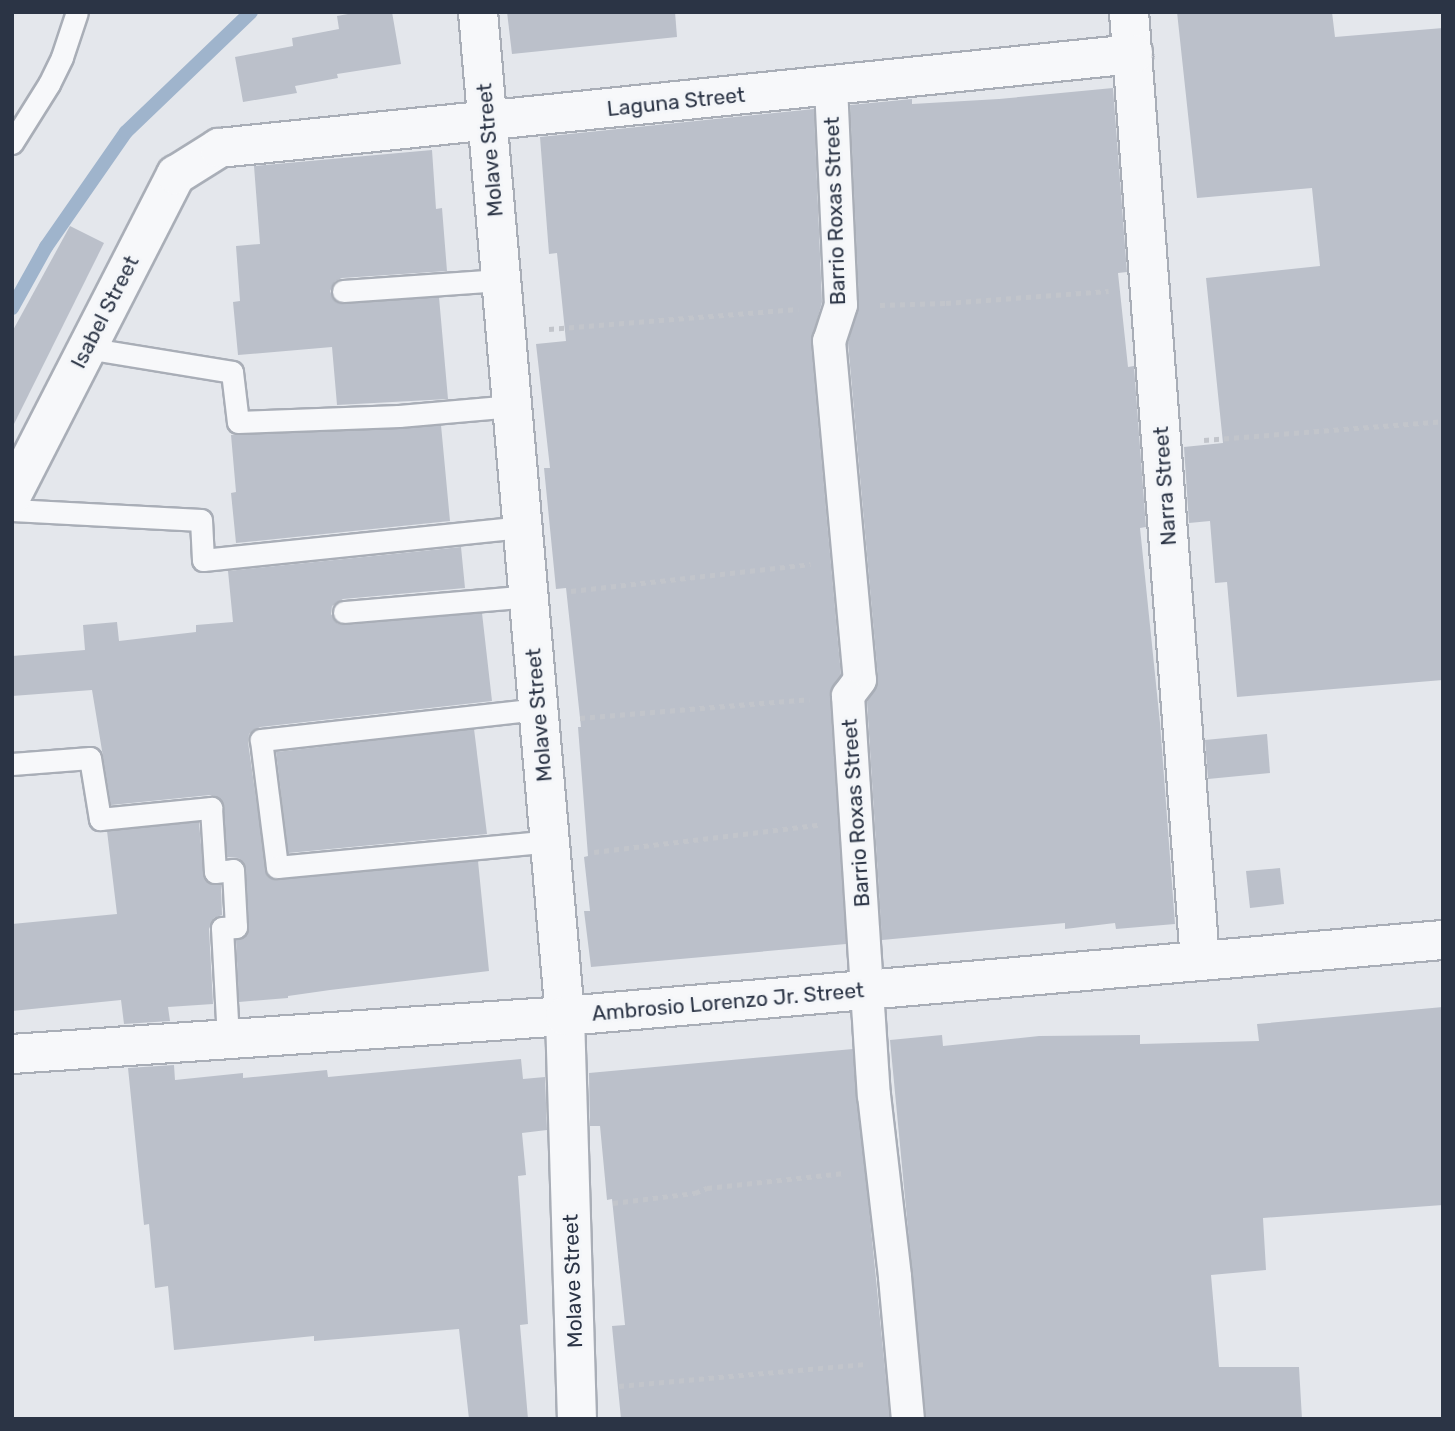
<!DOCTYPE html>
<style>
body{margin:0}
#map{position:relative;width:1455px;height:1431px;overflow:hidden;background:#e4e7ec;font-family:Rubik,sans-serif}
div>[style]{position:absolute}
.stream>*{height:14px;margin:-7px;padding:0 7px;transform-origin:7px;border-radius:7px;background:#9fb4cc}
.building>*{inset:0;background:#bbc0ca}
.path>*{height:4.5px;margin-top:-2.25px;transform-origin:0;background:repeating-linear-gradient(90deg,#c2c5cb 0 5px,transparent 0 10px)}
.roads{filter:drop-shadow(2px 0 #a9aeb7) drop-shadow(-2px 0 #a9aeb7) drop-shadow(0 2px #a9aeb7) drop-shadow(0 -2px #a9aeb7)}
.service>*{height:21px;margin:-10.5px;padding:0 10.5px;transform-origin:10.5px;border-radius:10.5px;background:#f7f8fa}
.pedestrian>*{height:32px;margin:-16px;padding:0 16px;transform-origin:16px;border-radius:16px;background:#f7f8fa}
.minor>*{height:38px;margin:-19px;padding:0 19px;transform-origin:19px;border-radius:19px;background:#f7f8fa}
span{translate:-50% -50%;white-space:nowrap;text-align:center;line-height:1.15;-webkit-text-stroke:6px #f4f6f9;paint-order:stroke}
.street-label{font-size:21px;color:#2b3445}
.frame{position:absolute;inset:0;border:14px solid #2b3445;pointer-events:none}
</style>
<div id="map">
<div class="stream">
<div style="left:12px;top:308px;width:70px;rotate:-60.9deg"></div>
<div style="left:46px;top:247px;width:140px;rotate:-55.2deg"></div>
<div style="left:126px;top:132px;width:173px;rotate:-43.8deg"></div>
</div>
<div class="building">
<div style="clip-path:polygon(359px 12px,392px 12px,401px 64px,337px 74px,338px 78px,295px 86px,297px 93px,243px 102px,235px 57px,293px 46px,292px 38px,339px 29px,337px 16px)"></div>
<div style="clip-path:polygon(507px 12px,675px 12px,677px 37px,512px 54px)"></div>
<div style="clip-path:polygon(1177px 12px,1332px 12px,1335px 37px,1443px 28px,1443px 680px,1237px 697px,1227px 582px,1215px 583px,1210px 521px,1189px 523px,1184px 447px,1223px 443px,1206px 278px,1320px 266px,1312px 188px,1197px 198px)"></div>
<div style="clip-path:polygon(1113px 88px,1127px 272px,1118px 273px,1128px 367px,1134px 366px,1146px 527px,1140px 528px,1160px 723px,1175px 924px,1116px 929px,1115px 923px,1065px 929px,1065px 923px,882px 940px,867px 702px,878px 678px,848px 343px,859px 304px,850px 105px,912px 99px,912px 104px,999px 99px)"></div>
<div style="clip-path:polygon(814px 109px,822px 302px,811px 343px,841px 675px,830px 697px,846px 944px,591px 967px,584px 911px,590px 911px,584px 857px,588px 856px,578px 727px,581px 727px,566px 588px,556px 589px,544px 468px,550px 468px,536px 344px,566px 341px,557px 253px,549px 254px,540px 137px)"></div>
<div style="clip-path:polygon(432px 150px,436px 209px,442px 208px,447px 271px,342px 278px,335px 281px,330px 291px,333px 299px,344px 304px,439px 297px,448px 399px,337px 405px,332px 347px,238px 355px,233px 302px,240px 301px,236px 246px,260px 244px,254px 166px)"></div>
<div style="clip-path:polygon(70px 226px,104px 243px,12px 428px,12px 332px)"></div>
<div style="clip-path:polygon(441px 425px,450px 521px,236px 543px,231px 493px,236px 492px,231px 435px)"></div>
<div style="clip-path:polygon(461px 547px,465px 588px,343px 599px,332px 606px,331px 614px,338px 624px,345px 625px,482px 613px,492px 701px,260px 727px,249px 734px,248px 742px,267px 875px,278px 880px,478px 861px,489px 971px,330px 990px,288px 996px,288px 998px,239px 1002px,236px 940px,244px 937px,249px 927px,246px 869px,239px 858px,227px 857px,222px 801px,210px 795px,111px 805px,92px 690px,12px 696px,12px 656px,85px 650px,83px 625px,117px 622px,119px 641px,196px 632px,196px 625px,233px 622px,228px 571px)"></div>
<div style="clip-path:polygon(474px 729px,487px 834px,288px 853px,276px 752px)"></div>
<div style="clip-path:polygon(1267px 734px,1270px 773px,1208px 779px,1205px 740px)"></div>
<div style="clip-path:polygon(199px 822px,204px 879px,210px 884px,221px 885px,222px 915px,214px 918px,209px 929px,213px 1004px,168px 1007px,170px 1021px,124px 1024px,121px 1000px,12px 1011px,12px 924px,117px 914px,107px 831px)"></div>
<div style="clip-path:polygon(1280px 868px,1284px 904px,1250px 908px,1246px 871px)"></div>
<div style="clip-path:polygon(1443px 1007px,1443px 1205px,1263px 1218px,1266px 1270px,1211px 1275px,1219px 1367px,1299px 1367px,1302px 1419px,926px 1419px,890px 1040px,942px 1035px,943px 1046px,1039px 1036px,1140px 1035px,1140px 1044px,1259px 1041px,1257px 1024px)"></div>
<div style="clip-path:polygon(853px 1049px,890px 1419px,621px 1419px,612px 1326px,625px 1325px,612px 1199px,607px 1200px,600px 1126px,590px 1126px,589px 1073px)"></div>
<div style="clip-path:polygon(521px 1059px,523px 1079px,545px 1077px,547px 1130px,522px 1133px,526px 1175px,518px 1176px,528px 1324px,520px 1325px,528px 1419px,469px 1419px,459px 1329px,314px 1341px,314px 1336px,174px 1350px,168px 1286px,155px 1288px,149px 1224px,144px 1225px,128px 1068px,174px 1065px,175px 1080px,243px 1073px,243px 1078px,327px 1070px,328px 1077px)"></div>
</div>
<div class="path">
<div style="left:880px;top:305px;width:66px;rotate:-1.7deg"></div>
<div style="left:946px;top:303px;width:163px;rotate:-4.2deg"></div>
<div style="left:549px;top:329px;width:250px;rotate:-4.6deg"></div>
<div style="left:1204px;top:440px;width:240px;rotate:-4.5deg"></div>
<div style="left:571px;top:591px;width:241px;rotate:-6.4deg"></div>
<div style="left:580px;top:718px;width:230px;rotate:-4.7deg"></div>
<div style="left:594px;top:852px;width:226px;rotate:-6.9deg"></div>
<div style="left:613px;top:1203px;width:83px;rotate:-7deg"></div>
<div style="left:695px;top:1193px;width:13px;rotate:-23deg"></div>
<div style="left:707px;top:1188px;width:138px;rotate:-6.2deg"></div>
<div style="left:619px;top:1386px;width:246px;rotate:-5.1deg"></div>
</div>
<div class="roads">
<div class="service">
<div style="left:12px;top:143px;width:70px;rotate:-57.9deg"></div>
<div style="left:49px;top:84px;width:30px;rotate:-64deg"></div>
<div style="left:62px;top:57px;width:47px;rotate:-71.6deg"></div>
<div style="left:343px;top:291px;width:158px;rotate:-4deg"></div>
<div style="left:86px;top:348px;width:148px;rotate:9.3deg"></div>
<div style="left:232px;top:372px;width:50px;rotate:83.2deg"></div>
<div style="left:238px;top:422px;width:161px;rotate:-2.1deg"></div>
<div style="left:399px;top:416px;width:114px;rotate:-5deg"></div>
<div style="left:12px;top:510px;width:189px;rotate:3deg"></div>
<div style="left:201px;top:520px;width:40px;rotate:87.1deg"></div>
<div style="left:203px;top:560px;width:322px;rotate:-5.9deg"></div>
<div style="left:344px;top:612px;width:186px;rotate:-4.9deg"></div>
<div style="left:538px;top:709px;width:279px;rotate:173.6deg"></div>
<div style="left:261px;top:740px;width:128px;rotate:82.8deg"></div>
<div style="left:277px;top:867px;width:274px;rotate:-5.4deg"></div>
<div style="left:12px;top:764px;width:78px;rotate:-4.4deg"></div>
<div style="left:90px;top:758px;width:62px;rotate:80.7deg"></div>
<div style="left:100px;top:819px;width:112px;rotate:-5.7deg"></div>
<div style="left:211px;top:808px;width:64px;rotate:86.4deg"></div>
<div style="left:215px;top:872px;width:18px;rotate:-6deg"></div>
<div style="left:233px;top:870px;width:57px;rotate:87deg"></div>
<div style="left:236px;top:927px;width:14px;rotate:176deg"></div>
<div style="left:222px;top:928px;width:110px;rotate:86.9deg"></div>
</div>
<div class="pedestrian">
<div style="left:831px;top:86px;width:219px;rotate:87.4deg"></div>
<div style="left:841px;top:305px;width:38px;rotate:108deg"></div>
<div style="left:829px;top:341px;width:340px;rotate:84.8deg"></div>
<div style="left:860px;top:680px;width:20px;rotate:127deg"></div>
<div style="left:848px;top:696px;width:400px;rotate:86.3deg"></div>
<div style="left:874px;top:1095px;width:183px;rotate:83.4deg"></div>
<div style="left:895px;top:1277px;width:143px;rotate:84.8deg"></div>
</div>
<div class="minor">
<div style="left:478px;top:12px;width:1008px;rotate:85.05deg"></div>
<div style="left:565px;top:1016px;width:403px;rotate:88.3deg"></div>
<div style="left:1129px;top:12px;width:951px;rotate:85.72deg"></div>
<div style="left:12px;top:495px;width:360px;rotate:-62.9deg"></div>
<div style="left:176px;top:175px;width:51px;rotate:-32.1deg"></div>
<div style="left:219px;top:148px;width:919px;rotate:-5.87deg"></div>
<div style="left:12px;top:1054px;width:554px;rotate:-3.93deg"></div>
<div style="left:565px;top:1016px;width:881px;rotate:-4.95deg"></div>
</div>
</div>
<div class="street-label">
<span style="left:676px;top:102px;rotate:-6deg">Laguna Street</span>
<span style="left:490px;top:150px;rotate:-95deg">Molave Street</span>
<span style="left:835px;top:211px;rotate:-92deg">Barrio Roxas Street</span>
<span style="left:105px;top:312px;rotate:-63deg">Isabel Street</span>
<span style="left:1165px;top:486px;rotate:-94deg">Narra Street</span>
<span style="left:539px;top:715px;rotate:-95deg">Molave Street</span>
<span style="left:856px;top:813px;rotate:-94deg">Barrio Roxas Street</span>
<span style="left:728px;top:1002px;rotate:-5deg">Ambrosio Lorenzo Jr. Street</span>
<span style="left:573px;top:1281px;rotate:-92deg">Molave Street</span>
</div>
<div class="frame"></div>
</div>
